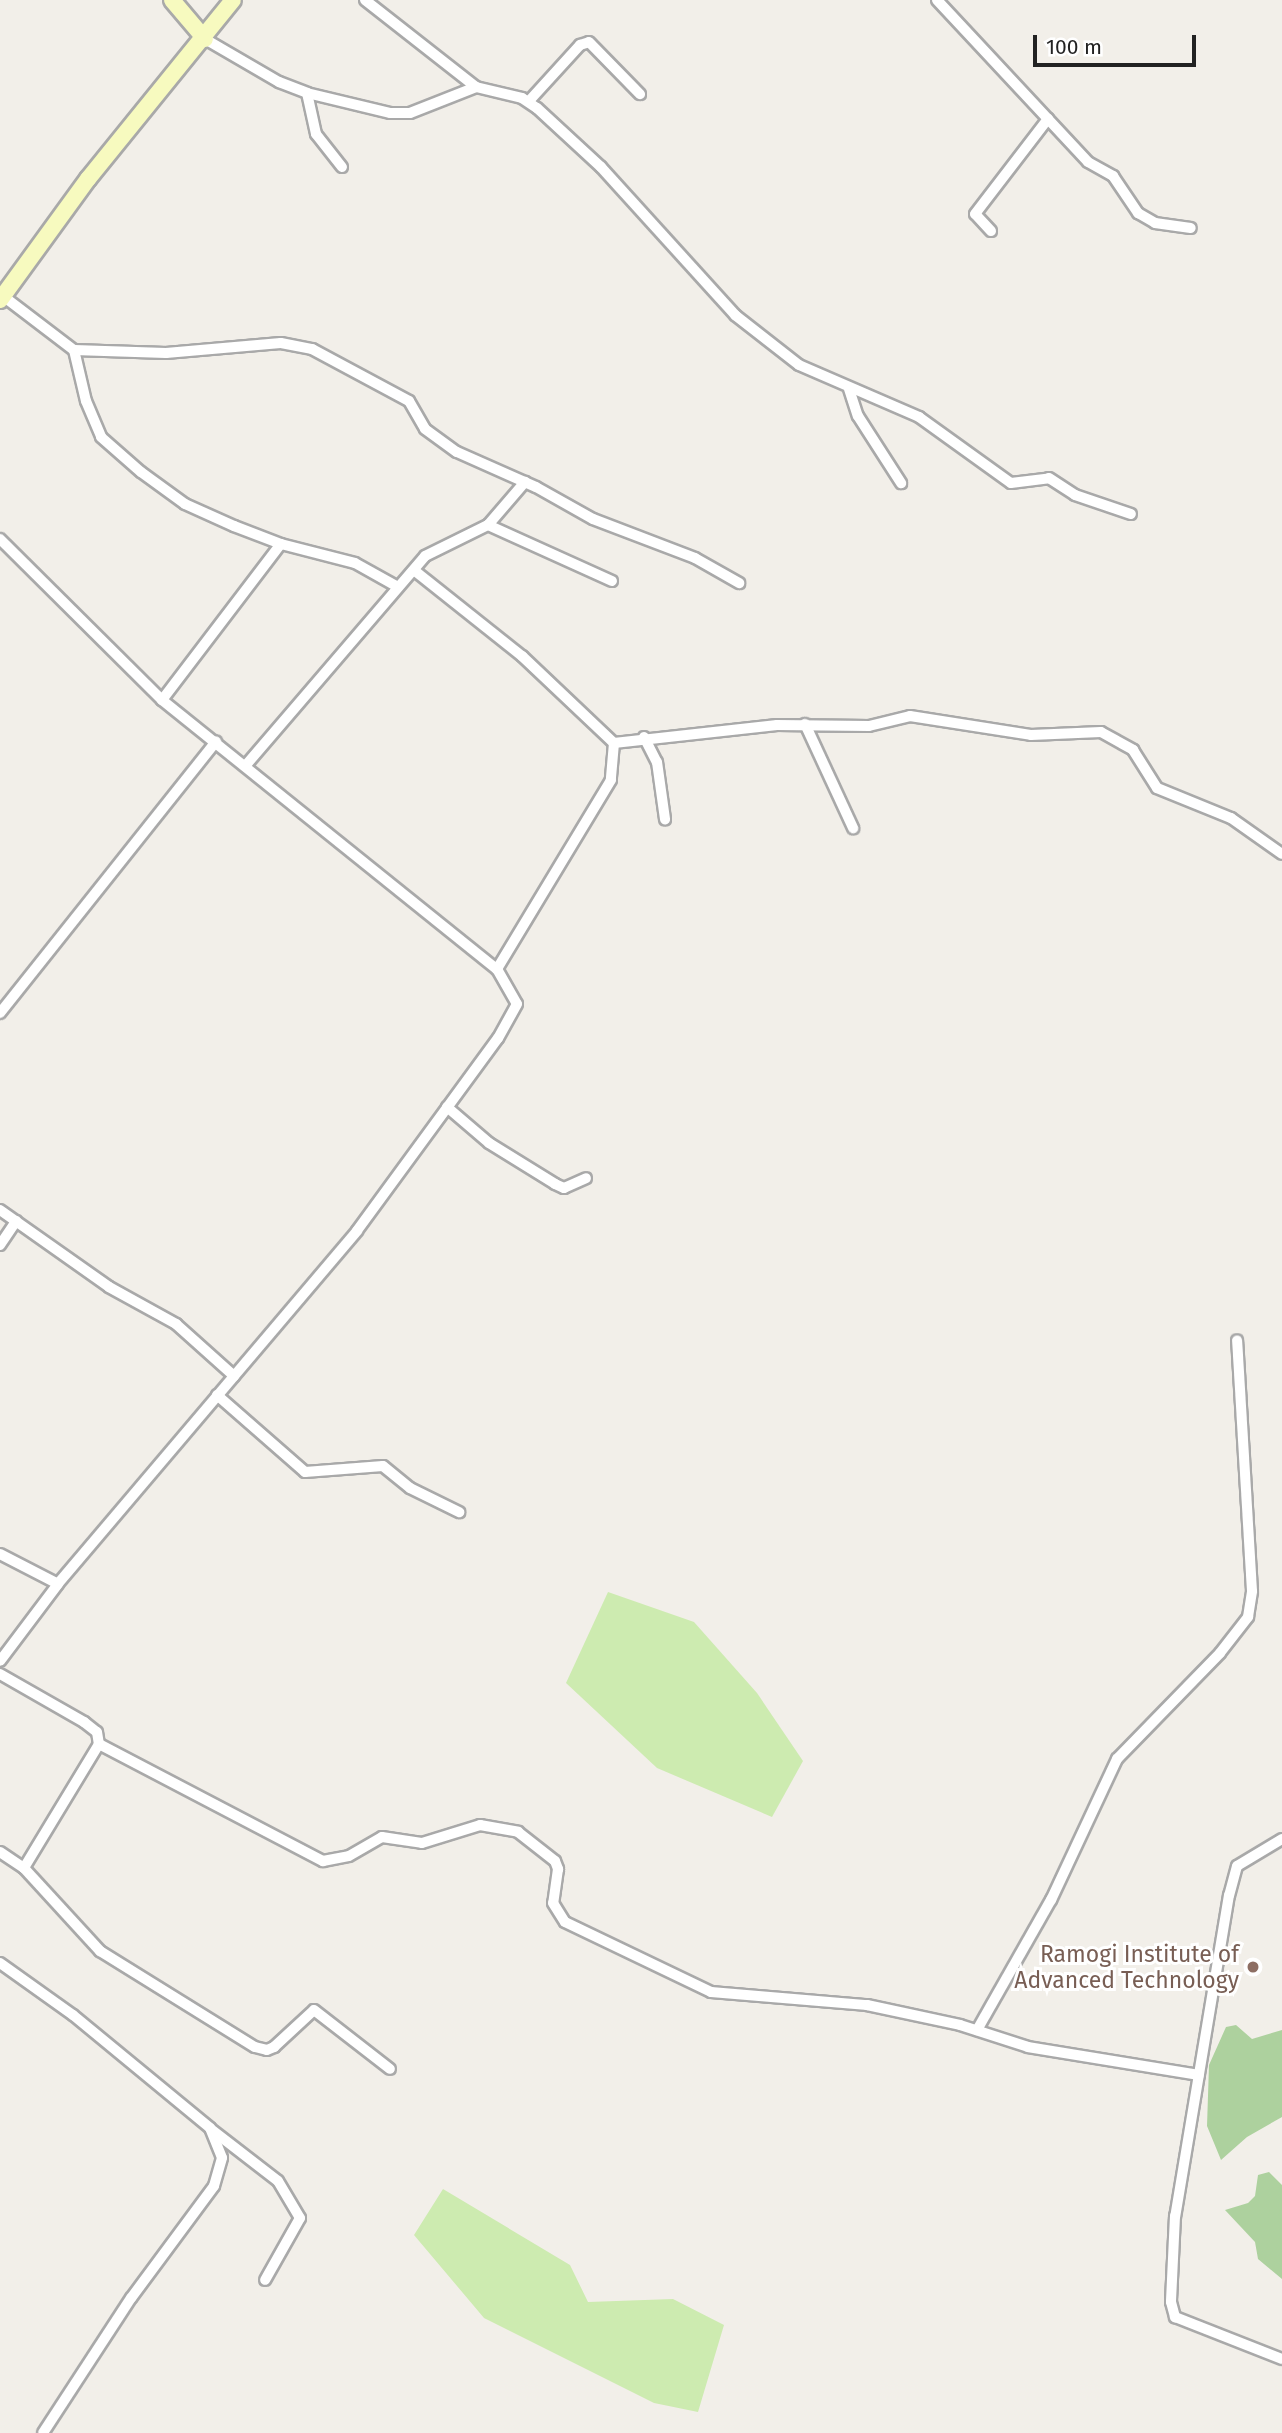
<!DOCTYPE html>
<style>
body{margin:0}
#map{position:relative;width:1282px;height:2433px;overflow:hidden;background:#f2efe9;font-family:"Fira Sans",sans-serif}
div>[style]{position:absolute}
.grass>*{inset:0;background:#cdebb0}
.forest>*{inset:0;background:#add19e}
.roads{filter:drop-shadow(2px 0 #a9a9a9) drop-shadow(-2px 0 #a9a9a9) drop-shadow(0 2px #a9a9a9) drop-shadow(0 -2px #a9a9a9)}
.street>*{height:10px;margin:-5px;padding:0 5px;transform-origin:5px;border-radius:5px;background:#fff}
.secondary>*{height:16px;margin:-8px;padding:0 8px;transform-origin:8px;border-radius:8px;background:#f7fabf}
.dots>*{width:19px;height:19px;translate:-50% -50%;box-sizing:border-box;border:4px solid #fff;border-radius:50%}
span{translate:-50% -50%;white-space:nowrap;text-align:center;line-height:1.15;-webkit-text-stroke:6px #fff;paint-order:stroke}
.education-label{font-size:23px;color:#785e54}
.right{translate:-100% -50%;text-align:right}
.scale{position:absolute;left:1033px;top:35px;width:163px;height:32px;box-sizing:border-box;border:4px solid #222;border-top:0;padding-left:9px;font-size:21px;line-height:24px;white-space:nowrap;color:#222;-webkit-text-stroke:5px #fff;paint-order:stroke}
</style>
<div id="map">
<div class="grass">
<div style="clip-path:polygon(608px 1592px,694px 1622px,757px 1693px,803px 1761px,772px 1817px,657px 1768px,566px 1683px)"></div>
<div style="clip-path:polygon(443px 2189px,570px 2265px,588px 2302px,673px 2299px,724px 2325px,698px 2412px,654px 2403px,484px 2318px,414px 2235px)"></div>
</div>
<div class="forest">
<div style="clip-path:polygon(1236px 2025px,1252px 2039px,1282px 2030px,1282px 2117px,1247px 2137px,1221px 2160px,1207px 2126px,1209px 2065px,1226px 2027px)"></div>
<div style="clip-path:polygon(1269px 2172px,1282px 2185px,1282px 2279px,1258px 2259px,1255px 2242px,1225px 2210px,1248px 2203px,1255px 2196px,1258px 2175px)"></div>
</div>
<div class="roads">
<div class="street">
<div style="left:365px;top:0;width:141px;rotate:38.1deg"></div>
<div style="left:476px;top:87px;width:47px;rotate:13.4deg"></div>
<div style="left:522px;top:98px;width:18px;rotate:34deg"></div>
<div style="left:537px;top:108px;width:87px;rotate:42.7deg"></div>
<div style="left:601px;top:167px;width:200px;rotate:47.8deg"></div>
<div style="left:735px;top:315px;width:81px;rotate:38deg"></div>
<div style="left:799px;top:365px;width:131px;rotate:23.4deg"></div>
<div style="left:919px;top:417px;width:113px;rotate:35.7deg"></div>
<div style="left:1011px;top:483px;width:38px;rotate:-7deg"></div>
<div style="left:1049px;top:478px;width:31px;rotate:33deg"></div>
<div style="left:1075px;top:495px;width:59px;rotate:18.7deg"></div>
<div style="left:937px;top:0;width:221px;rotate:47deg"></div>
<div style="left:1088px;top:162px;width:29px;rotate:29deg"></div>
<div style="left:1113px;top:176px;width:45px;rotate:56deg"></div>
<div style="left:1138px;top:213px;width:20px;rotate:30deg"></div>
<div style="left:1155px;top:223px;width:36px;rotate:8deg"></div>
<div style="left:205px;top:39px;width:86px;rotate:30.2deg"></div>
<div style="left:279px;top:82px;width:30px;rotate:21deg"></div>
<div style="left:307px;top:93px;width:42px;rotate:77.6deg"></div>
<div style="left:316px;top:134px;width:42px;rotate:51.8deg"></div>
<div style="left:307px;top:93px;width:85px;rotate:13.5deg"></div>
<div style="left:390px;top:113px;width:20px"></div>
<div style="left:410px;top:113px;width:71px;rotate:-21.5deg"></div>
<div style="left:529px;top:101px;width:76px;rotate:-47.7deg"></div>
<div style="left:580px;top:45px;width:9px;rotate:-18deg"></div>
<div style="left:589px;top:42px;width:73px;rotate:45.6deg"></div>
<div style="left:991px;top:231px;width:23px;rotate:-133deg"></div>
<div style="left:975px;top:214px;width:120px;rotate:-52.5deg"></div>
<div style="left:3px;top:296px;width:89px;rotate:37.3deg"></div>
<div style="left:74px;top:350px;width:52px;rotate:76.8deg"></div>
<div style="left:86px;top:401px;width:39px;rotate:67deg"></div>
<div style="left:101px;top:437px;width:53px;rotate:41.2deg"></div>
<div style="left:141px;top:472px;width:54px;rotate:36deg"></div>
<div style="left:185px;top:504px;width:54px;rotate:24.2deg"></div>
<div style="left:234px;top:526px;width:50px;rotate:21deg"></div>
<div style="left:281px;top:544px;width:76px;rotate:14.4deg"></div>
<div style="left:355px;top:563px;width:49px;rotate:29.2deg"></div>
<div style="left:74px;top:350px;width:92px;rotate:1.9deg"></div>
<div style="left:166px;top:353px;width:115px;rotate:-5deg"></div>
<div style="left:281px;top:343px;width:32px;rotate:11deg"></div>
<div style="left:312px;top:349px;width:110px;rotate:28.2deg"></div>
<div style="left:409px;top:401px;width:32px;rotate:60deg"></div>
<div style="left:425px;top:429px;width:39px;rotate:36deg"></div>
<div style="left:457px;top:452px;width:86px;rotate:23.9deg"></div>
<div style="left:536px;top:487px;width:65px;rotate:29.3deg"></div>
<div style="left:593px;top:519px;width:109px;rotate:20.9deg"></div>
<div style="left:695px;top:558px;width:51px;rotate:29.6deg"></div>
<div style="left:849px;top:389px;width:28px;rotate:72deg"></div>
<div style="left:858px;top:416px;width:80px;rotate:57.3deg"></div>
<div style="left:488px;top:525px;width:136px;rotate:24.3deg"></div>
<div style="left:0;top:539px;width:228px;rotate:44.8deg"></div>
<div style="left:162px;top:700px;width:430px;rotate:38.8deg"></div>
<div style="left:497px;top:969px;width:40px;rotate:60.3deg"></div>
<div style="left:517px;top:1004px;width:39px;rotate:119deg"></div>
<div style="left:498px;top:1038px;width:239px;rotate:126.2deg"></div>
<div style="left:357px;top:1231px;width:463px;rotate:130.3deg"></div>
<div style="left:58px;top:1584px;width:96px;rotate:127deg"></div>
<div style="left:415px;top:571px;width:137px;rotate:38.5deg"></div>
<div style="left:522px;top:656px;width:127px;rotate:43.4deg"></div>
<div style="left:614px;top:743px;width:37px;rotate:95deg"></div>
<div style="left:611px;top:780px;width:221px;rotate:121.1deg"></div>
<div style="left:162px;top:700px;width:196px;rotate:-52.7deg"></div>
<div style="left:805px;top:724px;width:115px;rotate:65.2deg"></div>
<div style="left:644px;top:737px;width:28px;rotate:63deg"></div>
<div style="left:657px;top:762px;width:58px;rotate:82deg"></div>
<div style="left:614px;top:743px;width:164px;rotate:-6.3deg"></div>
<div style="left:777px;top:725px;width:92px;rotate:0.6deg"></div>
<div style="left:869px;top:726px;width:42px;rotate:-13.7deg"></div>
<div style="left:910px;top:716px;width:122px;rotate:8.9deg"></div>
<div style="left:1031px;top:735px;width:70px;rotate:-2.5deg"></div>
<div style="left:1101px;top:732px;width:37px;rotate:29deg"></div>
<div style="left:1133px;top:750px;width:45px;rotate:57.7deg"></div>
<div style="left:1157px;top:788px;width:80px;rotate:22.1deg"></div>
<div style="left:1231px;top:818px;width:62px;rotate:35.2deg"></div>
<div style="left:246px;top:765px;width:275px;rotate:-49.4deg"></div>
<div style="left:425px;top:556px;width:70px;rotate:-26.2deg"></div>
<div style="left:488px;top:525px;width:57px;rotate:-49.3deg"></div>
<div style="left:0;top:1013px;width:347px;rotate:-51.5deg"></div>
<div style="left:447px;top:1107px;width:55px;rotate:40.6deg"></div>
<div style="left:489px;top:1143px;width:78px;rotate:31.8deg"></div>
<div style="left:555px;top:1184px;width:10px;rotate:24deg"></div>
<div style="left:564px;top:1188px;width:24px;rotate:-24deg"></div>
<div style="left:0;top:1210px;width:133px;rotate:35.2deg"></div>
<div style="left:109px;top:1287px;width:77px;rotate:28.9deg"></div>
<div style="left:176px;top:1324px;width:78px;rotate:41.9deg"></div>
<div style="left:0;top:1245px;width:29px;rotate:-56deg"></div>
<div style="left:217px;top:1395px;width:117px;rotate:41.2deg"></div>
<div style="left:305px;top:1472px;width:78px;rotate:-4.4deg"></div>
<div style="left:383px;top:1466px;width:35px;rotate:39deg"></div>
<div style="left:410px;top:1488px;width:55px;rotate:26.1deg"></div>
<div style="left:0;top:1554px;width:65px;rotate:27.3deg"></div>
<div style="left:0;top:1674px;width:97px;rotate:29.7deg"></div>
<div style="left:84px;top:1722px;width:16px;rotate:38deg"></div>
<div style="left:97px;top:1732px;width:12px;rotate:81deg"></div>
<div style="left:99px;top:1744px;width:145px;rotate:121.2deg"></div>
<div style="left:99px;top:1744px;width:253px;rotate:27.6deg"></div>
<div style="left:323px;top:1861px;width:26px;rotate:-11deg"></div>
<div style="left:349px;top:1856px;width:38px;rotate:-30deg"></div>
<div style="left:382px;top:1837px;width:40px;rotate:8.5deg"></div>
<div style="left:422px;top:1843px;width:61px;rotate:-17.2deg"></div>
<div style="left:480px;top:1825px;width:39px;rotate:10deg"></div>
<div style="left:518px;top:1832px;width:47px;rotate:38.1deg"></div>
<div style="left:555px;top:1861px;width:9px;rotate:69deg"></div>
<div style="left:558px;top:1869px;width:34px;rotate:98deg"></div>
<div style="left:553px;top:1903px;width:22px;rotate:58deg"></div>
<div style="left:565px;top:1922px;width:162px;rotate:25.6deg"></div>
<div style="left:711px;top:1992px;width:157px;rotate:4.8deg"></div>
<div style="left:867px;top:2005px;width:95px;rotate:12.1deg"></div>
<div style="left:960px;top:2025px;width:71px;rotate:17.9deg"></div>
<div style="left:1028px;top:2047px;width:173px;rotate:9.3deg"></div>
<div style="left:1282px;top:1839px;width:52px;rotate:149deg"></div>
<div style="left:1237px;top:1866px;width:30px;rotate:105deg"></div>
<div style="left:1229px;top:1895px;width:326px;rotate:99.5deg"></div>
<div style="left:1175px;top:2216px;width:86px;rotate:92.7deg"></div>
<div style="left:1171px;top:2302px;width:16px;rotate:75deg"></div>
<div style="left:1175px;top:2317px;width:115px;rotate:21.4deg"></div>
<div style="left:0;top:1852px;width:29px;rotate:34deg"></div>
<div style="left:24px;top:1868px;width:113px;rotate:47.5deg"></div>
<div style="left:100px;top:1951px;width:182px;rotate:31.8deg"></div>
<div style="left:255px;top:2047px;width:12px;rotate:14deg"></div>
<div style="left:267px;top:2050px;width:8px;rotate:-23deg"></div>
<div style="left:274px;top:2047px;width:54px;rotate:-42.8deg"></div>
<div style="left:314px;top:2010px;width:96px;rotate:37.8deg"></div>
<div style="left:0;top:1963px;width:90px;rotate:35.5deg"></div>
<div style="left:73px;top:2015px;width:178px;rotate:39.5deg"></div>
<div style="left:210px;top:2128px;width:32px;rotate:68deg"></div>
<div style="left:222px;top:2158px;width:29px;rotate:106deg"></div>
<div style="left:214px;top:2186px;width:139px;rotate:126.5deg"></div>
<div style="left:131px;top:2298px;width:161px;rotate:123.1deg"></div>
<div style="left:977px;top:2030px;width:150px;rotate:-60.4deg"></div>
<div style="left:1051px;top:1900px;width:156px;rotate:-64.9deg"></div>
<div style="left:1117px;top:1759px;width:148px;rotate:-45.8deg"></div>
<div style="left:1220px;top:1653px;width:46px;rotate:-52.1deg"></div>
<div style="left:1248px;top:1617px;width:26px;rotate:-81deg"></div>
<div style="left:1252px;top:1591px;width:251px;rotate:-93.4deg"></div>
<div style="left:212px;top:2130px;width:83px;rotate:37.7deg"></div>
<div style="left:278px;top:2181px;width:43px;rotate:59.3deg"></div>
<div style="left:300px;top:2218px;width:71px;rotate:119.4deg"></div>
</div>
<div class="secondary">
<div style="left:172px;top:0;width:51px;rotate:49.8deg"></div>
<div style="left:0;top:300px;width:150px;rotate:-54deg"></div>
<div style="left:88px;top:179px;width:230px;rotate:-51deg"></div>
</div>
</div>
<div class="dots">
<div style="left:1253px;top:1967px;background:#8d6e63"></div>
</div>
<div class="education-label">
<span class="right" style="left:1239px;top:1967px">Ramogi Institute of<br>Advanced Technology</span>
</div>
<div class="scale">100 m</div>
</div>
